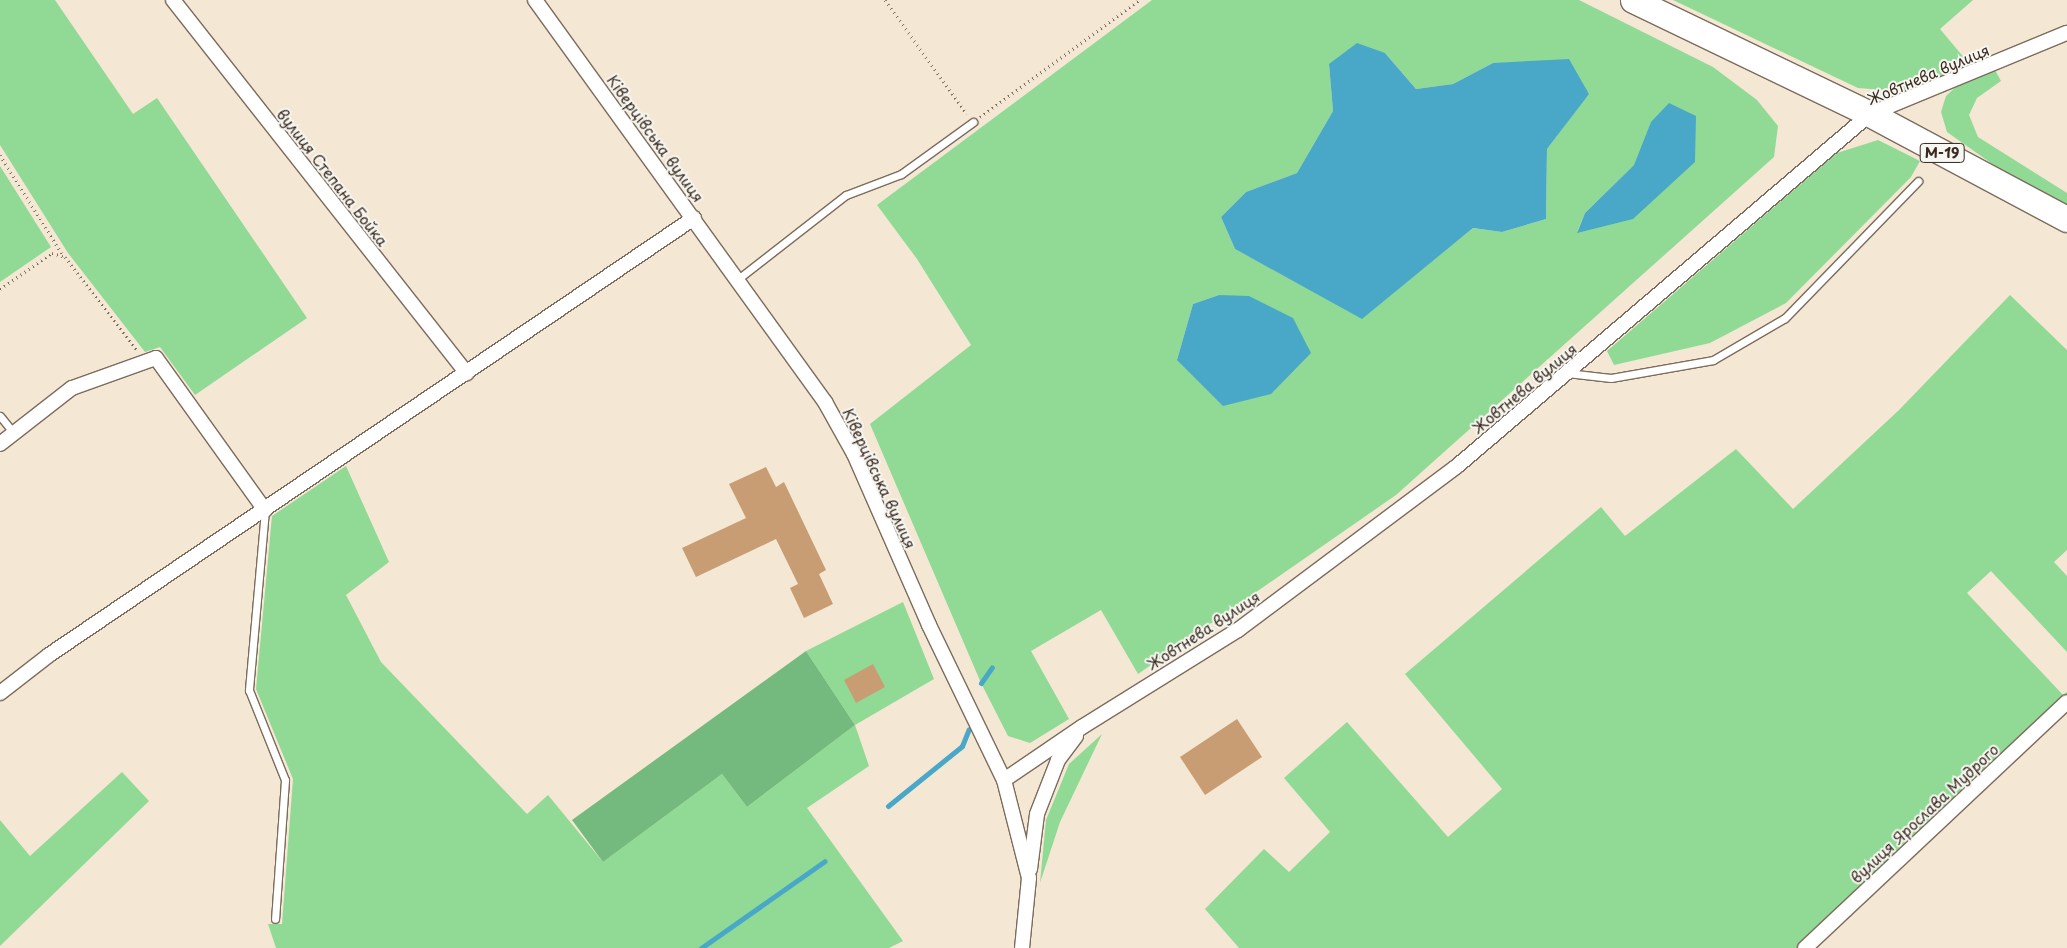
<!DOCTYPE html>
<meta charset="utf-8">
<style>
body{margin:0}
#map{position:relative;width:2067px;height:948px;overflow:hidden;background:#f4e7d3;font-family:"Playpen Sans",sans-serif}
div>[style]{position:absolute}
.green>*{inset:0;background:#91da95}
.forest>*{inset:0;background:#74ba7e}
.water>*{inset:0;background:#49a8c8}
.stream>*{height:5px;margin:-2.5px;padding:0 2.5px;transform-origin:2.5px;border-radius:2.5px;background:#49a8c8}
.building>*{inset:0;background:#c99d74}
.path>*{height:3px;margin-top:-1.5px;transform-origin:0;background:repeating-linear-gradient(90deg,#7c6c5d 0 1px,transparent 0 5px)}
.roads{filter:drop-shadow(1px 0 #7c6c5d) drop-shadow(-1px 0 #7c6c5d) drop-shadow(0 1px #7c6c5d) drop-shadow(0 -1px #7c6c5d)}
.lane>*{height:7px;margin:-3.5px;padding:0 3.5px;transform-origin:3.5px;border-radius:3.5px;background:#fff}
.street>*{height:14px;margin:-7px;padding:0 7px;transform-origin:7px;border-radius:7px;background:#fff}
.highway>*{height:25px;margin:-12.5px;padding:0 12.5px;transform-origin:12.5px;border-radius:12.5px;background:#fff}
span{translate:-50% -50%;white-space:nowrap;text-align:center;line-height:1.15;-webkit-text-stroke:4px #f6f6f2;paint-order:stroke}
.shield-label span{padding:1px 4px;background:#f6f6f2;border:1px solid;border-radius:4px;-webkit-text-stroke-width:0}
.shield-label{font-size:14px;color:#3b2a1e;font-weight:700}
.street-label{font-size:15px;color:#3b2a1e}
</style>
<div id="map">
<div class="green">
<div style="clip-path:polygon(0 0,55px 0,133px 114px,157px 98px,307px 318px,195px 395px,160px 347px,145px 352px,68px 253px,0 145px)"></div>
<div style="clip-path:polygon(evenodd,1152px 0,1579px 0,1713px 67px,1757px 100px,1778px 126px,1774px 157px,1396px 495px,1138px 674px,1101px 610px,1031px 651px,1069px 719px,1030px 743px,1008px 736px,981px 683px,870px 424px,971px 345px,917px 259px,877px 205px,1152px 0,1385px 53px,1416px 89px,1453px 84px,1493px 63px,1589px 93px,1547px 149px,1546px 219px,1502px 232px,1473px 228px,1362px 318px,1235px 249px,1221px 217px,1246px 192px,1297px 173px,1333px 111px,1329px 64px,1385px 53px,1152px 0,1634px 165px,1577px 232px,1585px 213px,1634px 165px,1152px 0,1219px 295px,1177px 360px,1193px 304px,1219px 295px)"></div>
<div style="clip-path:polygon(1673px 0,1973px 0,1940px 29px,1971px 66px,1909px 92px,1858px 88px)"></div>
<div style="clip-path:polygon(1995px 70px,2001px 81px,1977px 98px,1969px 115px,1978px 137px,2067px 193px,2067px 205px,1998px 168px,1947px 132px,1941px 112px,1946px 96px,1959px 84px)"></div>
<div style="clip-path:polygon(1878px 140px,1920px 161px,1911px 177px,1786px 303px,1710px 343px,1614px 365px,1607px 351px,1837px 153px)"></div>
<div style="clip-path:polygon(0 166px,51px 247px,0 282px)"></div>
<div style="clip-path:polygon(2010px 295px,2067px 350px,2067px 550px,2054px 562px,2067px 576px,2067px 652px,1991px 571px,1967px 593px,2063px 695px,2067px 692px,2067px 697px,1799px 948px,1239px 948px,1205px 909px,1264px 849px,1289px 872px,1330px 832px,1284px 778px,1347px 722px,1448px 837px,1502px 789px,1405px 674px,1601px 507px,1625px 536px,1736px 449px,1793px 509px,1899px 410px)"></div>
<div style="clip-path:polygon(346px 466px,389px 562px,346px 595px,381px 662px,527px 814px,548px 795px,603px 862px,722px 774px,747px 807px,855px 725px,806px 651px,903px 602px,934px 679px,855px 725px,869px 766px,807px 808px,903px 941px,889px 948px,276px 948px,268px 924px,282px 924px,293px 779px,256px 689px,272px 516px)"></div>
<div style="clip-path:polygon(1102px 734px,1060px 822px,1040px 883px,1046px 820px,1069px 764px)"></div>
<div style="clip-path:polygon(122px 772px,149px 801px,0 946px,0 820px,30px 856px)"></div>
</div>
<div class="forest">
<div style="clip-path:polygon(806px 651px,855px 725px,747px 807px,722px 774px,603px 862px,572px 820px)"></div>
</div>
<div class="water">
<div style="clip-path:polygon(1357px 43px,1385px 53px,1416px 89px,1453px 84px,1493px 63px,1569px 59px,1589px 94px,1547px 149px,1546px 219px,1502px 232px,1473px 228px,1362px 319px,1235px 249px,1221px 217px,1246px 192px,1297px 173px,1333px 111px,1329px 64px)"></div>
<div style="clip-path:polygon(1669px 103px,1696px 116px,1695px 162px,1633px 219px,1577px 233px,1585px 213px,1634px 165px,1651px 122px)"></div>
<div style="clip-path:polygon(1219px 295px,1249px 296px,1293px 318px,1311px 353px,1271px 394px,1223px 406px,1177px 360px,1193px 304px)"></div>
</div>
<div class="stream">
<div style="left:981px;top:683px;width:19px;rotate:-55deg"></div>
<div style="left:888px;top:806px;width:95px;rotate:-39deg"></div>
<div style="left:962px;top:746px;width:18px;rotate:-68deg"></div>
<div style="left:701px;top:948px;width:151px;rotate:-35.1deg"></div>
</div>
<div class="building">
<div style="clip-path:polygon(766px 467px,776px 487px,784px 482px,826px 570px,819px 574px,833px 604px,804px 618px,790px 588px,798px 584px,776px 539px,696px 577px,682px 548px,746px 518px,729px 484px)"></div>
<div style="clip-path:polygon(873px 664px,885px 687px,856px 703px,844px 680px)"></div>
<div style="clip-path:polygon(1237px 719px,1262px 757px,1205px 795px,1180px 757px)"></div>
</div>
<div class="path">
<div style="left:885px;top:0;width:140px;rotate:54.3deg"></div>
<div style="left:980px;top:117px;width:197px;rotate:-36.3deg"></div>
<div style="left:0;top:155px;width:120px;rotate:57.9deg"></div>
<div style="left:0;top:289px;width:63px;rotate:-34.7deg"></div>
<div style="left:52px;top:253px;width:14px;rotate:17deg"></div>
<div style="left:65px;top:257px;width:118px;rotate:52.3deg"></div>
</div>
<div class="roads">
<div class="lane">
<div style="left:738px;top:279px;width:137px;rotate:-37.9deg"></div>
<div style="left:846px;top:195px;width:59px;rotate:-20.9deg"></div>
<div style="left:901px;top:174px;width:89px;rotate:-35.8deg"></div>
<div style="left:1567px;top:373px;width:44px;rotate:6.5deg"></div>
<div style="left:1611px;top:378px;width:104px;rotate:-10deg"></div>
<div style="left:1713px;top:360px;width:83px;rotate:-30.3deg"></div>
<div style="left:1785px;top:318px;width:191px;rotate:-45.8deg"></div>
<div style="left:0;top:416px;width:22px;rotate:51deg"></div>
<div style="left:265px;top:510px;width:181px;rotate:95.1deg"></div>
<div style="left:249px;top:690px;width:97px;rotate:68.2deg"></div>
<div style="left:285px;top:780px;width:139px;rotate:94.1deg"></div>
</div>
<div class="street">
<div style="left:173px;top:0;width:475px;rotate:51.8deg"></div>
<div style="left:535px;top:0;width:496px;rotate:54.2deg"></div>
<div style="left:825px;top:402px;width:60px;rotate:60.9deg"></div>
<div style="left:854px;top:454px;width:187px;rotate:66.3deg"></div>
<div style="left:929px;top:625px;width:172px;rotate:64.2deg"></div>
<div style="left:1004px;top:780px;width:101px;rotate:75.7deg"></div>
<div style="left:1029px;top:878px;width:70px;rotate:95.7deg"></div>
<div style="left:0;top:444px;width:91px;rotate:-37.9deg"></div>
<div style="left:72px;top:388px;width:89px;rotate:-19.7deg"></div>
<div style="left:156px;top:358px;width:187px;rotate:54.4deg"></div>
<div style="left:0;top:693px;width:62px;rotate:-37.8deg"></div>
<div style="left:49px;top:655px;width:779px;rotate:-34.12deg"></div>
<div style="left:1004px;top:780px;width:94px;rotate:-34.2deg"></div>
<div style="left:1082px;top:727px;width:184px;rotate:-31.9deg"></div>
<div style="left:1238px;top:630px;width:272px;rotate:-36.8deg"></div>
<div style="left:1456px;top:467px;width:544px;rotate:-40.45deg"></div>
<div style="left:1870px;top:114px;width:213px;rotate:-22.4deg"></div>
<div style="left:1030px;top:869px;width:55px;rotate:-82.7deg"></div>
<div style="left:1037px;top:814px;width:58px;rotate:-68.7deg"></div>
<div style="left:1058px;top:760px;width:30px;rotate:-53deg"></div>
<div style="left:1805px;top:948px;width:359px;rotate:-43.2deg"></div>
</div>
<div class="highway">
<div style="left:1633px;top:0;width:263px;rotate:25.7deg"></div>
<div style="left:1870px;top:114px;width:223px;rotate:28.1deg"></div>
</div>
</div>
<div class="shield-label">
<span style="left:1942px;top:153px">М-19</span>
</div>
<div class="street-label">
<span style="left:1928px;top:74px;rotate:-23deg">Жовтнева вулиця</span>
<span style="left:656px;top:138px;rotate:54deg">Ківерцівська вулиця</span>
<span style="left:333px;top:177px;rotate:52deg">вулиця Степана Бойка</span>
<span style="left:1524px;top:388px;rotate:-40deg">Жовтнева вулиця</span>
<span style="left:880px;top:478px;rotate:65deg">Ківерцівська вулиця</span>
<span style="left:1203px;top:630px;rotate:-33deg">Жовтнева вулиця</span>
<span style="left:1924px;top:813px;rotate:-43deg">вулиця Ярослава Мудрого</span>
</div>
</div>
